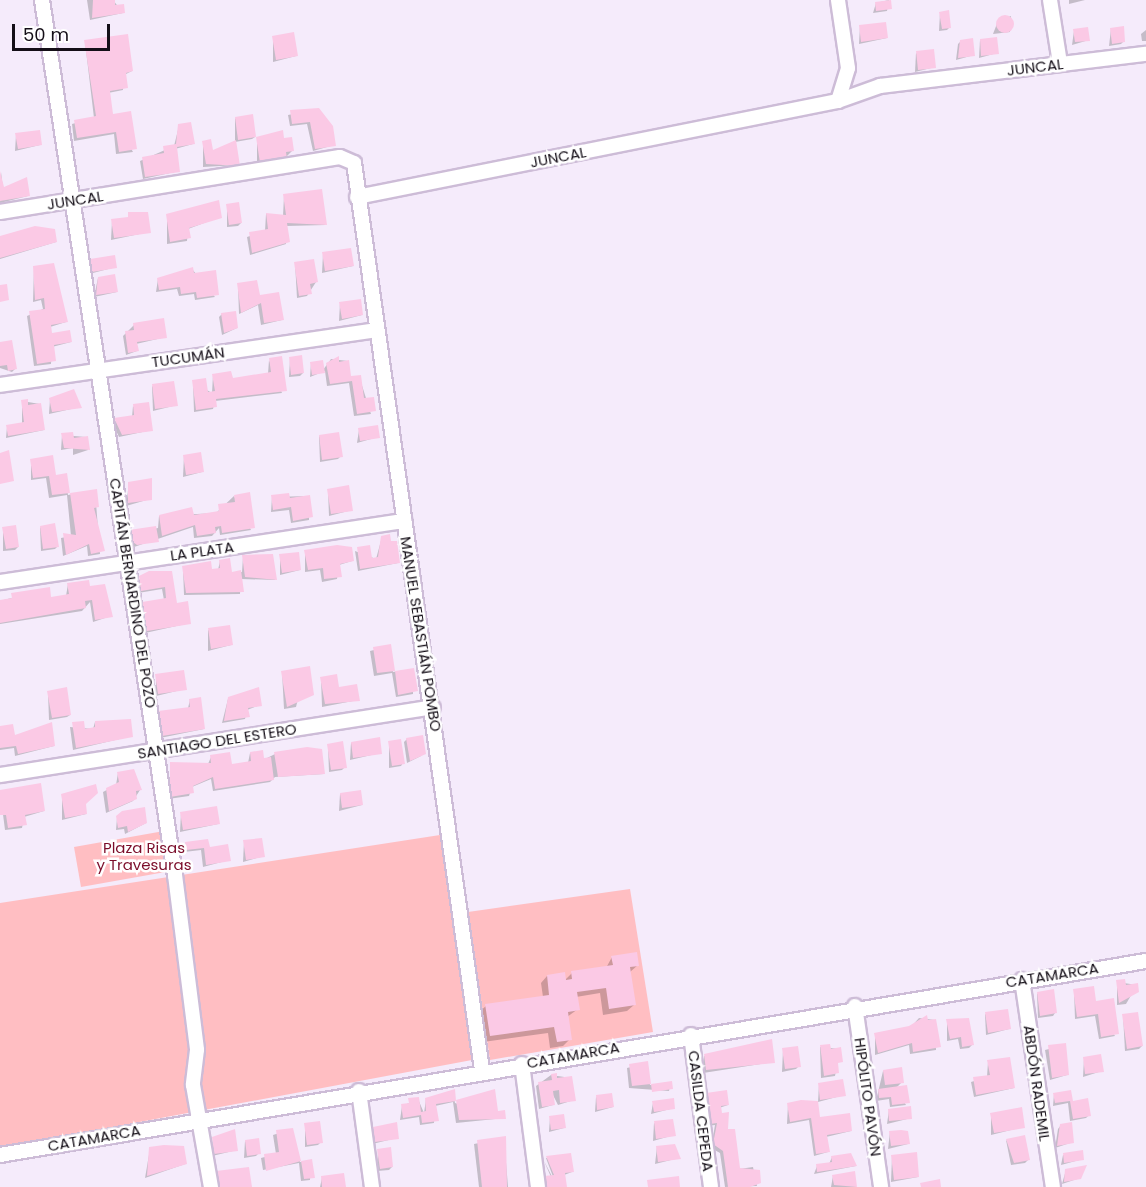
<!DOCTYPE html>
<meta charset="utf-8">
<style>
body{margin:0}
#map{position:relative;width:1146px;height:1187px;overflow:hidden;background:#f5ebfb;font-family:Poppins,sans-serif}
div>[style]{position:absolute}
.green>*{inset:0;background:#ffbec2}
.shadow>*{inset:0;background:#0003}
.building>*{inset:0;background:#fbc9e5}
.round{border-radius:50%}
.roads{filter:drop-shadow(2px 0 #cdbcd7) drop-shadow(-2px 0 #cdbcd7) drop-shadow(0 2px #cdbcd7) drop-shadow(0 -2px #cdbcd7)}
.street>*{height:14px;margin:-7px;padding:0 7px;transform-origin:7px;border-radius:7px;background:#fff}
span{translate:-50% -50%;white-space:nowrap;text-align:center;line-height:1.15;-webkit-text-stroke:5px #fff;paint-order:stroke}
.street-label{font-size:15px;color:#140e17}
.park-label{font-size:15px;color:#7b0d2a}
.scale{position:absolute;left:12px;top:24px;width:98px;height:27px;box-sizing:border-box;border:3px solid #140e17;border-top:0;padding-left:8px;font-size:18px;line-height:21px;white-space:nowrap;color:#140e17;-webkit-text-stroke:4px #fff;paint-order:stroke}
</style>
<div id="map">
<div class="green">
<div style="clip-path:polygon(164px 831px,171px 871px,81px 887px,74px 847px)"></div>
<div style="clip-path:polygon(440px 835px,472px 1060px,0 1148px,0 903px)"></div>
<div style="clip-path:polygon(630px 889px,653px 1032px,490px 1060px,468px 912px)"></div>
</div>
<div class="shadow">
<div style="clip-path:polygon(87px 0,113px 0,123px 13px,90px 20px)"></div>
<div style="clip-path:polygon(889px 0,887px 11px,873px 13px,876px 3px)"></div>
<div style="clip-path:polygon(1069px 0,1085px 0,1069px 4px)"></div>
<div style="clip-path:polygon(940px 13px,950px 27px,947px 30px,939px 31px)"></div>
<div style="clip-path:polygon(1011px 16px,1010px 32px,993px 34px,998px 21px)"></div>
<div style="clip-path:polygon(860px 26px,887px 38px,859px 44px)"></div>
<div style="clip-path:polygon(1111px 29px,1124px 41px,1121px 44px,1109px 46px)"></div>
<div style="clip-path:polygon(1146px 30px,1146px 41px,1142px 41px,1141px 34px)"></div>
<div style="clip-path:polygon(1074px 31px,1089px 40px,1072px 45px)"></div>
<div style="clip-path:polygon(273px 37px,296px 56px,273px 62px)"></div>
<div style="clip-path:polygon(980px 40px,997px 53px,979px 58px)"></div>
<div style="clip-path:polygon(961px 41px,974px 55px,956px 60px,958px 44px)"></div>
<div style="clip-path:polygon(85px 42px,132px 71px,124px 75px,123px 90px,108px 93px,112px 115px,133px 152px,116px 154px,114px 134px,74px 141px,72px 124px,94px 118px)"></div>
<div style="clip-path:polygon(916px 53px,935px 67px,915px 72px)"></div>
<div style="clip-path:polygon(318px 109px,334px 145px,313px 151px,307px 124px,290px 126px,288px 115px)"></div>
<div style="clip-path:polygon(235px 118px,255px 137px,252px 139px,235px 142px)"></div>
<div style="clip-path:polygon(179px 126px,193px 144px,175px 149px,179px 171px,143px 179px,140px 161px,174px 146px)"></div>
<div style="clip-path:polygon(16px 135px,40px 145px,15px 151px)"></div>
<div style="clip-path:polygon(257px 138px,283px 140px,292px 151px,285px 158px,257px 165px)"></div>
<div style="clip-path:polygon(203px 142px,211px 152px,238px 165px,203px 167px)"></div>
<div style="clip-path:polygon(1px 172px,3px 189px,28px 196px,0 203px)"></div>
<div style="clip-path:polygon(284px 196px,326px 225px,286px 226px,286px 244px,250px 255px,247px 237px,265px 231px,266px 214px,283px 216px)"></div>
<div style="clip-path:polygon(227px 205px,241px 223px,238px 226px,227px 227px)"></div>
<div style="clip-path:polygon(167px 216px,220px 217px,188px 229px,187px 241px,167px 244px)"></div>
<div style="clip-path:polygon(112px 221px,149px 232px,111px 240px)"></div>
<div style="clip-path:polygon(0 237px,56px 242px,0 259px)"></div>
<div style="clip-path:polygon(323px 254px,353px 266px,322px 273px)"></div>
<div style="clip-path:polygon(91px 260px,116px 267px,89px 274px)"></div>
<div style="clip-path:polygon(295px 263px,316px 282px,307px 296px,297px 298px)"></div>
<div style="clip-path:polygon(34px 268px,66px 322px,50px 327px,51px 335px,71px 342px,52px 347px,51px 364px,34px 366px,27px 316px,43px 309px,41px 300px,33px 302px)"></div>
<div style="clip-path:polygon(192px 269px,215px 297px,195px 300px,194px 294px,179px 296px,177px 289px,156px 292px,158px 279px)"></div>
<div style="clip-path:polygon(98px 278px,117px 292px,94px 297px)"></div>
<div style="clip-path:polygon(238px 285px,258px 296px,282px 320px,261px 325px,258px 305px,239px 314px)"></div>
<div style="clip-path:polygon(340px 303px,362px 315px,339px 321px)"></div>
<div style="clip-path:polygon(222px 314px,237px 328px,222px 335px,219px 317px)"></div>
<div style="clip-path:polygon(134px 325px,166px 337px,136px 344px,137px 351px,126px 355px,123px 336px)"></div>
<div style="clip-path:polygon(0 346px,15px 369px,12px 372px,0 368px)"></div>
<div style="clip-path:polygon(290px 359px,303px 373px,300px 376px,289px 377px)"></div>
<div style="clip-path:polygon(331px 359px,348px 361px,350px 378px,359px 376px,371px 414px,354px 416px,349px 383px,327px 386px,325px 371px,310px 377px,311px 363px,323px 370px)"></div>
<div style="clip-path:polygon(269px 360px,282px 393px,215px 401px,213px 409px,194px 412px,193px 382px,212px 393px,213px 375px,231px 380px,268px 374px)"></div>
<div style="clip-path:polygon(152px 386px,177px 405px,153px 411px)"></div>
<div style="clip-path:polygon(50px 399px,80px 407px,49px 414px)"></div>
<div style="clip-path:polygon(22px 401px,40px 404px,44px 430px,6px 438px,7px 427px,22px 424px)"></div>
<div style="clip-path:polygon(133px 406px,152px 430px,119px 437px,112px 422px,132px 417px)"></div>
<div style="clip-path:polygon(359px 430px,378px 437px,357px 443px)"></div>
<div style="clip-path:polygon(62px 435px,86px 437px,88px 450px,73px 455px,73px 448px,61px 450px)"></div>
<div style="clip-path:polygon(319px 436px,341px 456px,338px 459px,320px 462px)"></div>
<div style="clip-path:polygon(184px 456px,202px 472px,183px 477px)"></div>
<div style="clip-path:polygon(31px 460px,55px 476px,65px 475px,68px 495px,95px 490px,100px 554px,88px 556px,87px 546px,63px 556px,61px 538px,71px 536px,67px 495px,49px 498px,46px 478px,31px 480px)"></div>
<div style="clip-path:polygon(129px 483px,150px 499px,126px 506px)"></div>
<div style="clip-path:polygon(328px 490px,352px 510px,329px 516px)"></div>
<div style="clip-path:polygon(234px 496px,251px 530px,220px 535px,219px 528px,212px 536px,194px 538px,193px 527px,134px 547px,127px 535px,158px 528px,159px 516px,216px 513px)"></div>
<div style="clip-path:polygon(309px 496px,309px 520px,291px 523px,289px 510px,271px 512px,272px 497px)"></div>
<div style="clip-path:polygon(40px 527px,58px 546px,55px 549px,41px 551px)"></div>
<div style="clip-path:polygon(3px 529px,18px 547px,15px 550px,3px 551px)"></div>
<div style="clip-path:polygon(382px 537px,398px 563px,358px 571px,355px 551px,376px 559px)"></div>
<div style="clip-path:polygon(305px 551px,352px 561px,339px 565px,337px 579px,322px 582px,320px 570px,305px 572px)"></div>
<div style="clip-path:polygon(280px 556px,300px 570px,280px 575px)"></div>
<div style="clip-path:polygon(243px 557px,276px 580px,241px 579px,240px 594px,184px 595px,183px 567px,218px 570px,220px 561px,230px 573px,242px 572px)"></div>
<div style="clip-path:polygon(171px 572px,176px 604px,190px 623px,145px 633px,140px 606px,164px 600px,162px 589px,138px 593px,137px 580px)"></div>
<div style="clip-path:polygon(68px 584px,89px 588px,111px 616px,93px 622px,90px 602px,82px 611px,0 624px,0 601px,49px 588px,50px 598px,66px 596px)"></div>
<div style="clip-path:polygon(208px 630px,231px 645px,208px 651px)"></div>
<div style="clip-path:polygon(390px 646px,393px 672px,413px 669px,413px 694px,396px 697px,392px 673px,374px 676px,370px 651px)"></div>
<div style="clip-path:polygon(282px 672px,313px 694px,298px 699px,296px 707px,284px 709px)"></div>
<div style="clip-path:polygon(156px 675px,185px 689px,156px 696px)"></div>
<div style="clip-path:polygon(321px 678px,337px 689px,358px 700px,322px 707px)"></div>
<div style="clip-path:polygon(48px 692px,70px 715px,67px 717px,49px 720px)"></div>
<div style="clip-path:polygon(228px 699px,260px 705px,247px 710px,245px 719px,222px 723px)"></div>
<div style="clip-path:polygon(190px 700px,204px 729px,160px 738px,156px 715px,188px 708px)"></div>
<div style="clip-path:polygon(95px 722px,132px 736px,73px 750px,70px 727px,93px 729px)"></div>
<div style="clip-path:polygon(0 728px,13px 737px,54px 746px,15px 756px,14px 748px,0 750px)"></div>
<div style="clip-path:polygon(407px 739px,421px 756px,407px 763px,404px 742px)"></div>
<div style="clip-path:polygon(389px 742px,403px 763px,401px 766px,389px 768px)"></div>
<div style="clip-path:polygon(351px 743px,380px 753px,350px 760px)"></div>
<div style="clip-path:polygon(328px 745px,345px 767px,342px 770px,329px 772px)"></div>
<div style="clip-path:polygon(250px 753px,263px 760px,275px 754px,324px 774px,275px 777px,270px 782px,213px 791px,211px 779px,192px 787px,189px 796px,168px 799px,171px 764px,208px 764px,211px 757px,230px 765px,248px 763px)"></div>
<div style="clip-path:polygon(118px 773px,140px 790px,133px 801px,106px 813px,103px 792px,116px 785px)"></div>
<div style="clip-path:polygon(0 791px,44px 811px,24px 817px,22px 828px,5px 830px)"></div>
<div style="clip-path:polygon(340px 794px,362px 805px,339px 811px)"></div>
<div style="clip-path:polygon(62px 795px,84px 804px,86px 814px,62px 820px)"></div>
<div style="clip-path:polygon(181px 813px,218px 824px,180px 832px)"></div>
<div style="clip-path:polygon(117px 818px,146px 823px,125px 834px,124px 829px,116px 830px)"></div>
<div style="clip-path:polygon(244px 842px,264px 856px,243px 862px)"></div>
<div style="clip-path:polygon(186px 844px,208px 848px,229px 860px,203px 867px,201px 850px,184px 852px)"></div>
<div style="clip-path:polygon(612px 957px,638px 965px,630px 972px,634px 1005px,627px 1011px,603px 1015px,600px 993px,576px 997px,578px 1009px,567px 1017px,570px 1039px,563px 1046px,550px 1048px,548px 1033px,483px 1042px,479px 1012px,486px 1006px,543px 997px,541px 983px,547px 976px,565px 980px,572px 973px,606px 968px)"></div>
<div style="clip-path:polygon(1117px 982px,1137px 985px,1126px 1004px,1117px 1005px)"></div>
<div style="clip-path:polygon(1074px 990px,1095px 1003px,1115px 1036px,1099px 1039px,1095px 1016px,1075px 1019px)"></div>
<div style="clip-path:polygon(1037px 993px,1055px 1013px,1053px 1016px,1038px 1018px)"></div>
<div style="clip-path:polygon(985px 1014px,1009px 1029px,986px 1035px)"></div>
<div style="clip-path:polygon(1123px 1015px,1142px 1046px,1139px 1049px,1125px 1051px)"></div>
<div style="clip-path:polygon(919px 1018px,935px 1020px,936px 1050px,910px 1054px,909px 1045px,875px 1055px,875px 1034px,910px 1028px)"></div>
<div style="clip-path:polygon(947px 1020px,972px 1045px,969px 1048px,960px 1049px,958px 1039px,947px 1041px)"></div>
<div style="clip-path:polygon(1065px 1045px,1067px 1075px,1050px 1080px,1045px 1050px)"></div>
<div style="clip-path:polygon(820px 1047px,840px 1049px,835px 1076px,821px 1078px)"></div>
<div style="clip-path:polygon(783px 1050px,799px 1066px,796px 1069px,782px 1072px)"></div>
<div style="clip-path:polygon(704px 1056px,774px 1062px,703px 1073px)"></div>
<div style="clip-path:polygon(1084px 1059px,1102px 1071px,1083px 1077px)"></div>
<div style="clip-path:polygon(988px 1062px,1014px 1088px,974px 1097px,971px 1082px,987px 1077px)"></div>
<div style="clip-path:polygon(647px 1063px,650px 1085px,671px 1082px,669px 1091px,629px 1088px,627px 1068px)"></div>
<div style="clip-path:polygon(883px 1071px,902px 1082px,896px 1088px,906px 1105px,890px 1107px,889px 1099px,876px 1101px)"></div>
<div style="clip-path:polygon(551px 1075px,571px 1078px,574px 1100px,558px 1105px,552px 1093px,553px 1105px,539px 1109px,536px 1086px)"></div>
<div style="clip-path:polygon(819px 1085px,844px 1095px,818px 1102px)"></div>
<div style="clip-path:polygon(453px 1091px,455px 1103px,505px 1118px,456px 1123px,453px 1102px,435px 1106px,434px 1123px,420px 1125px,419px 1117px,400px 1120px,402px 1106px,418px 1099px,424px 1113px,426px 1099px)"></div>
<div style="clip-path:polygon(1070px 1092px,1072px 1102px,1089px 1115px,1086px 1118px,1070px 1121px,1068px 1103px,1053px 1106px,1054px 1094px)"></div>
<div style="clip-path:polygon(706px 1095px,728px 1105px,719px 1108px,739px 1169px,753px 1167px,757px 1186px,725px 1187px,720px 1153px,711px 1148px,715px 1125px,707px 1126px)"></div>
<div style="clip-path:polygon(596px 1097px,613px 1107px,595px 1112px)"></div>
<div style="clip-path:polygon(653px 1103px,674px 1108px,651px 1114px)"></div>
<div style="clip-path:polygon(788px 1104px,819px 1119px,851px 1131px,826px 1137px,828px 1152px,814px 1156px,809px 1120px,787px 1124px)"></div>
<div style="clip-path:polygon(889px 1110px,911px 1118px,887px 1124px)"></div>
<div style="clip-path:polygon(991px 1114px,1023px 1127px,991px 1135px)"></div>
<div style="clip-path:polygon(550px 1117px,564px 1128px,549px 1132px)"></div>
<div style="clip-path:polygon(654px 1123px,674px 1135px,653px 1141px)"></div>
<div style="clip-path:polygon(305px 1125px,321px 1142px,318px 1145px,305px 1147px)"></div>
<div style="clip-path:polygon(1061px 1125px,1073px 1142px,1055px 1148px,1058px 1129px)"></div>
<div style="clip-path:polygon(374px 1128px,397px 1138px,372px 1144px)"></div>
<div style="clip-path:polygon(292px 1129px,300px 1162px,311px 1161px,310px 1180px,301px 1181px,299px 1163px,263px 1170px,261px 1158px,276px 1154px,273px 1135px)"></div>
<div style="clip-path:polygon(890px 1132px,908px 1144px,888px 1149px)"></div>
<div style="clip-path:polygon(213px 1138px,237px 1150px,212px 1156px)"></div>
<div style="clip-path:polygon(504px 1138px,508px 1187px,479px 1187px,474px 1144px)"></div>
<div style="clip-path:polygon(1006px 1140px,1028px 1160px,1025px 1163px,1011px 1165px)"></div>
<div style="clip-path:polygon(245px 1141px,259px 1153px,256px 1156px,244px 1158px)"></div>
<div style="clip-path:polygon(657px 1147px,679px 1158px,655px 1164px)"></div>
<div style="clip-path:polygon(150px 1149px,185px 1164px,145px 1178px)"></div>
<div style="clip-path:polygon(378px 1150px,392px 1167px,389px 1170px,377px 1171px)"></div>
<div style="clip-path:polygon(570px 1155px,572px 1172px,564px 1175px,566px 1187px,542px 1187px,541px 1180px,551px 1177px,544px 1161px,555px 1182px,546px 1158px)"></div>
<div style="clip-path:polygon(1063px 1155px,1083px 1159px,1061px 1165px)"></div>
<div style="clip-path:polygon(832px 1157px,856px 1166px,814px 1174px,817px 1166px,829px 1164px)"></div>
<div style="clip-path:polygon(892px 1157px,918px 1177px,891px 1182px)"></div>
<div style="clip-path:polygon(1066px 1170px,1080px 1178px,1062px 1184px)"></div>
<div style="clip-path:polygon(854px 1173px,856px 1187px,831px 1187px,833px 1176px)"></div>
<div style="clip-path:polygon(322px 1178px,344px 1187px,320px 1187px)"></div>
</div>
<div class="building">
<div style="clip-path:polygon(93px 0,115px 0,115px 5px,124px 4px,125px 13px,92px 18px)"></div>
<div style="clip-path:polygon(891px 0,892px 9px,876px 11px,875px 2px)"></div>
<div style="clip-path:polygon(949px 10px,951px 28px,942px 29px,939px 12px)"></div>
<div class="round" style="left:996px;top:15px;width:18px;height:18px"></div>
<div style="clip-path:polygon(886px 22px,888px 38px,861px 42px,859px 25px)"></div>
<div style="clip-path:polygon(1124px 26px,1125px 42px,1112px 44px,1110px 28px)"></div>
<div style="clip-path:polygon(1088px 27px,1090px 41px,1075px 42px,1073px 29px)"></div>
<div style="clip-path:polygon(294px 32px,298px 56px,276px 60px,272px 36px)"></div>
<div style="clip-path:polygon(128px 34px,133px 71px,126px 73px,128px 88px,110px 91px,113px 114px,131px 111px,137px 149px,119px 152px,116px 132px,77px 138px,74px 120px,96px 116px,84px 40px)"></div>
<div style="clip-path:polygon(997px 37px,999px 54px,981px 56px,980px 39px)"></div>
<div style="clip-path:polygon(973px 38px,975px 56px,958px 58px,960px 40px)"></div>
<div style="clip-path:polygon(934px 49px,936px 68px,918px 70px,916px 51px)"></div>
<div style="clip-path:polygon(319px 108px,333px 126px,336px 146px,315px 149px,310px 122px,292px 124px,290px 110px)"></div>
<div style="clip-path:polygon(253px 114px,256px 137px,238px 140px,235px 117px)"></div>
<div style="clip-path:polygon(191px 122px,195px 144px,177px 147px,180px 172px,145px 177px,142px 157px,164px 153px,163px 146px,176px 144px,178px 124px)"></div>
<div style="clip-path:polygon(40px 130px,42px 145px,18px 149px,15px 133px)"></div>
<div style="clip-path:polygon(283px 130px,284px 138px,292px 137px,294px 151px,286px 152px,287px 159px,260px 163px,256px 137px)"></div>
<div style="clip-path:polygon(211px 139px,213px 150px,236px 140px,240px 166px,206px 164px,202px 141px)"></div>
<div style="clip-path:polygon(0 171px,4px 187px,27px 177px,30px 196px,0 201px)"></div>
<div style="clip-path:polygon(322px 189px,327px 225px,287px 223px,290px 242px,252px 253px,249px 232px,268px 229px,266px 213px,286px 215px,283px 194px)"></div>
<div style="clip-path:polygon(219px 200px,222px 218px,189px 228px,191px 238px,170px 242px,166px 214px)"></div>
<div style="clip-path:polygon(239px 202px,242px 223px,229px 225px,226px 204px)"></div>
<div style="clip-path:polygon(128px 212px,148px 212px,151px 233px,114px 238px,111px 219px,128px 217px)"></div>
<div style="clip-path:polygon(35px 226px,55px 229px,57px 242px,0 258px,0 236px)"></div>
<div style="clip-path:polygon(351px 248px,354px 266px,325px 271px,322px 252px)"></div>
<div style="clip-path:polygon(115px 255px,117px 268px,92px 272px,90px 259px)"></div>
<div style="clip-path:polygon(314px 259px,318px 282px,310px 284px,312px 294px,299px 296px,294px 262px)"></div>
<div style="clip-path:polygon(54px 263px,68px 322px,51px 325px,52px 333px,70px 330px,72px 342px,54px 345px,56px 361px,37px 364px,29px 311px,45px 309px,44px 298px,35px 300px,33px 266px)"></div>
<div style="clip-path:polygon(193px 267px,194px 273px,216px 270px,219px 295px,197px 298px,196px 292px,181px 294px,180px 287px,159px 290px,157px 278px)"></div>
<div style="clip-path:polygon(115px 274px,118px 292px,96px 295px,98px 277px)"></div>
<div style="clip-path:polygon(257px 280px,260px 295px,279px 292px,284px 320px,264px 323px,261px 303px,241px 313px,237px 283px)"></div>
<div style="clip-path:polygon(7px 284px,9px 300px,0 302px,0 285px)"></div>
<div style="clip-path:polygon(361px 299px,363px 315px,342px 319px,339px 302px)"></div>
<div style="clip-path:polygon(236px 311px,238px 328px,224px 333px,221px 313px)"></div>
<div style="clip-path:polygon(164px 318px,167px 338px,137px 342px,139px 351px,128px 353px,125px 331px,134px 330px,133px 323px)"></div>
<div style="clip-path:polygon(12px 340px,17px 369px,8px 371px,7px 365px,0 366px,0 342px)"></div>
<div style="clip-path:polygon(302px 355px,304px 373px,291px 375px,289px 357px)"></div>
<div style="clip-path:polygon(282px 356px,287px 391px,216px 399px,217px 407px,196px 410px,192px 380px,206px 378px,208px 392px,215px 391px,212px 374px,231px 371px,233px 378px,271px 372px,269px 358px)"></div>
<div style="clip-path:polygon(339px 356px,339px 362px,349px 360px,351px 376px,361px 375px,364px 398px,374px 397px,376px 411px,357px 414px,352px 381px,330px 384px,326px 363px)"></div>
<div style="clip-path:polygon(323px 360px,325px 373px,312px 375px,310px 362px)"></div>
<div style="clip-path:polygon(174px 381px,178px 406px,155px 409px,152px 384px)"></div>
<div style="clip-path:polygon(74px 389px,82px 408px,52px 412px,49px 398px)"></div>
<div style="clip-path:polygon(28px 399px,28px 405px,41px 403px,45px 430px,8px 436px,6px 425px,24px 422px,21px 400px)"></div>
<div style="clip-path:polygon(149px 402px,153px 431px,122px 435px,114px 418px,134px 415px,133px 404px)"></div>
<div style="clip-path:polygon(378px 425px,380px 438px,360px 441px,358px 428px)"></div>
<div style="clip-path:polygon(73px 432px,74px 438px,88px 436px,90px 450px,64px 448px,61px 433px)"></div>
<div style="clip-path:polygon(339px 432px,343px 457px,322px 460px,319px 435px)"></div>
<div style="clip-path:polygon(9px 450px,14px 481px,0 484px,0 453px)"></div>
<div style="clip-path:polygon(201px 452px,204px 472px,186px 475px,183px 455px)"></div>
<div style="clip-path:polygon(53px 455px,56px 475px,67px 473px,70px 493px,52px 495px,49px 476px,33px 478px,30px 459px)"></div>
<div style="clip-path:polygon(152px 478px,152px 500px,128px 503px,128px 482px)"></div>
<div style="clip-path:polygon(349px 485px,353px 511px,331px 514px,327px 489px)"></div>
<div style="clip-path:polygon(97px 489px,99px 507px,94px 508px,105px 551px,91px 554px,89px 544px,66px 555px,63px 533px,76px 535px,70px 493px)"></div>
<div style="clip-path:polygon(250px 492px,255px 528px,222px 533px,221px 526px,215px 527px,216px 533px,197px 536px,195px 525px,162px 536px,159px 515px,192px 507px,194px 515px,219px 511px,218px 504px,235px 502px,234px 495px)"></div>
<div style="clip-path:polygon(289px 493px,290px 498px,310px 495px,313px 517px,293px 521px,291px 507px,273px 510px,271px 495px)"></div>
<div style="clip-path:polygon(55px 523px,59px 547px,43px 549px,40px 526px)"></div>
<div style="clip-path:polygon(16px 525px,19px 547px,6px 549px,2px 527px)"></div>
<div style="clip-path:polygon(156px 526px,159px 542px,137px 545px,130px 540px,129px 530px)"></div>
<div style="clip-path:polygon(390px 534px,391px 541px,397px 541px,400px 563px,360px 569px,357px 547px,370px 545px,372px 558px,378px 557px,381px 536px)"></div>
<div style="clip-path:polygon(337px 545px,352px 547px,354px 561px,340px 564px,342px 577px,324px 579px,323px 568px,308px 570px,304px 550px)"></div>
<div style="clip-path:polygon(299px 552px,301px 570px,282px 573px,279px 554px)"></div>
<div style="clip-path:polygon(273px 554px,277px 580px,245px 577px,242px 555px)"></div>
<div style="clip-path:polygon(230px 558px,232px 572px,241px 570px,244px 592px,186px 593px,182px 566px,211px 561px,212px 569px,220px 568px,219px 560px)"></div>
<div style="clip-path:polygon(149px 571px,172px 571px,177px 603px,188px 601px,191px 624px,147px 631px,142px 602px,166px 598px,165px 587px,141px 591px,139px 576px)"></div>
<div style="clip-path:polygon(89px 580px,90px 586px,105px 584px,113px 617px,95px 620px,92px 600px,85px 601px,86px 608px,0 623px,0 600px,12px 598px,11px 593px,50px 587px,51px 597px,69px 594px,67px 583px)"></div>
<div style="clip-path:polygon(230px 625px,233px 645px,211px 649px,208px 628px)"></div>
<div style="clip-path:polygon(391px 644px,395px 671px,377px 673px,373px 647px)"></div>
<div style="clip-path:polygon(310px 666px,314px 695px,287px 707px,281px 671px)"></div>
<div style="clip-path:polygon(414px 668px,418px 691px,398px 695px,395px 671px)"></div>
<div style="clip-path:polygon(184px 670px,187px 690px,158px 694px,155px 674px)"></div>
<div style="clip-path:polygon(337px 674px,339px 687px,357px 684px,360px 701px,325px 704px,320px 677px)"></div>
<div style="clip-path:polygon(67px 687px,71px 715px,52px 718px,47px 691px)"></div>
<div style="clip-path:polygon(259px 687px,262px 706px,248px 708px,250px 717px,224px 721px,228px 697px)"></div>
<div style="clip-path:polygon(201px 697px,205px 729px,162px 736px,158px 711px,190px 707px,189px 699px)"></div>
<div style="clip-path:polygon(131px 719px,133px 737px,76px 748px,72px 722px,84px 721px,85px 729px,95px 727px,95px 721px)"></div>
<div style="clip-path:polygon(52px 722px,55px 746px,18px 754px,16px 746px,0 748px,0 726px,13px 724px,15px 735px)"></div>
<div style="clip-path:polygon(423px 735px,426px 754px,410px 761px,406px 738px)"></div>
<div style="clip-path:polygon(380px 737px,382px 754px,353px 758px,351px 742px)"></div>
<div style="clip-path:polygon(401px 739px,405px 764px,392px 766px,388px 741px)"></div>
<div style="clip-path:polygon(343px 741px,347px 768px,331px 770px,327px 744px)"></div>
<div style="clip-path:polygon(307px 747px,322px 749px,325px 774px,278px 777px,274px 752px)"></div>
<div style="clip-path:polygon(263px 750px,264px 758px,271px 757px,274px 780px,215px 789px,213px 777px,193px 786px,194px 793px,170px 797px,170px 762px,211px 763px,210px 755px,230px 752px,232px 764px,251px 761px,250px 752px)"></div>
<div style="clip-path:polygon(134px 769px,142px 790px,136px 791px,137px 799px,109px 811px,106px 788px,119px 782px,117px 772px)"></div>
<div style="clip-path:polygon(41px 783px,45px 811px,25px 815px,27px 825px,8px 828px,6px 815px,0 815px,0 790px)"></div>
<div style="clip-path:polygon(96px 784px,98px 793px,86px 804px,87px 814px,65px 818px,61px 794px)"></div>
<div style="clip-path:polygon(361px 790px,363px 805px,342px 808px,340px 793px)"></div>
<div style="clip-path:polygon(217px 806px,220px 824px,183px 830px,180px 812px)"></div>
<div style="clip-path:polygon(145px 807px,147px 823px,128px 832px,127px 826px,118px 828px,116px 816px,122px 811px)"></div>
<div style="clip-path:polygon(262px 838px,265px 857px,246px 860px,243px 840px)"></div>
<div style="clip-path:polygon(208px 839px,210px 847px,228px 844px,231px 861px,206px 865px,204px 848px,186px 850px,185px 842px)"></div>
<div style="clip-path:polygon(637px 952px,639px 966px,630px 967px,636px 1005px,609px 1009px,606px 988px,577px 992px,580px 1010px,568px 1012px,572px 1040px,557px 1042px,554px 1027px,490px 1036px,485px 1004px,549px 995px,547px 975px,565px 972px,566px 980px,572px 979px,571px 971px,613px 965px,611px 956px)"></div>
<div style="clip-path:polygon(1125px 979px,1126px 985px,1138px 983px,1139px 992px,1119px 1003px,1116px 980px)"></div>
<div style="clip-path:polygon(1094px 986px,1096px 1001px,1114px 998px,1119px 1034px,1101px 1037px,1098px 1014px,1077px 1017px,1073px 989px)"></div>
<div style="clip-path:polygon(1054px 989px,1057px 1013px,1040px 1016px,1037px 992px)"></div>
<div style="clip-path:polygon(1008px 1009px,1011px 1029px,988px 1033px,985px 1012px)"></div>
<div style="clip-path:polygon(1138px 1012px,1143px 1046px,1127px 1049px,1122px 1014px)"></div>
<div style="clip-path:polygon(927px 1015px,928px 1020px,936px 1019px,941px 1047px,913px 1052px,912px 1043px,878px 1053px,874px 1033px,909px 1026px)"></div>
<div style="clip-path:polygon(969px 1018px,974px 1045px,962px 1047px,961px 1037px,950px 1039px,946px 1019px)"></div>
<div style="clip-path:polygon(772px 1039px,775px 1063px,706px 1070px,704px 1054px)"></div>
<div style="clip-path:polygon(1066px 1043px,1069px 1075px,1052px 1078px,1048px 1045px)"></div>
<div style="clip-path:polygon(830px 1044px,831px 1049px,841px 1047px,843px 1062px,838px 1063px,839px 1073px,824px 1076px,820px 1045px)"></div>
<div style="clip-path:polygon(798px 1046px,801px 1067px,785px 1069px,782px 1048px)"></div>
<div style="clip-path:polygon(1101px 1054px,1104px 1072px,1085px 1074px,1083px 1057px)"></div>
<div style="clip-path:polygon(1010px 1057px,1015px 1088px,976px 1095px,973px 1077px,990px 1075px,987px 1060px)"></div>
<div style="clip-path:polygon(648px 1061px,651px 1084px,632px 1086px,629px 1064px)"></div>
<div style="clip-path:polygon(902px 1067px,904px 1083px,885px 1085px,883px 1070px)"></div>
<div style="clip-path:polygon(557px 1073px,557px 1078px,572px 1076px,576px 1101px,560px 1103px,559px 1090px,553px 1091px,555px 1105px,542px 1107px,538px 1082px,552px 1080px,551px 1074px)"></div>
<div style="clip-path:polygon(843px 1079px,846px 1096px,820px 1100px,818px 1083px)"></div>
<div style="clip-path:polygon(672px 1081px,673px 1089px,652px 1092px,651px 1084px)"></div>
<div style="clip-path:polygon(907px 1085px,910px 1103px,892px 1105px,891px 1097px,879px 1098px,878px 1089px)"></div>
<div style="clip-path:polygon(455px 1089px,456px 1101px,436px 1104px,439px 1121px,422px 1123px,421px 1115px,403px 1118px,401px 1104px,409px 1103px,408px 1098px,419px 1097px,421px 1112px,426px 1111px,425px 1098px)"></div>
<div style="clip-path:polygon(495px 1089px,498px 1111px,505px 1110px,506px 1119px,459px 1120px,456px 1100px)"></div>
<div style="clip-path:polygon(727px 1090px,729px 1105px,721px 1106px,722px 1113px,729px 1112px,728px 1129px,735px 1129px,740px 1168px,760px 1170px,761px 1183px,750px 1187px,728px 1187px,723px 1151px,713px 1144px,717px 1123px,710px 1124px,706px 1093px)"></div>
<div style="clip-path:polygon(1071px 1090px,1073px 1101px,1088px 1098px,1091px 1116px,1073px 1119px,1070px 1101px,1055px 1103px,1053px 1093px)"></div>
<div style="clip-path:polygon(612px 1093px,614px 1107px,597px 1110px,596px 1095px)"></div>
<div style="clip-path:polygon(674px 1098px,675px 1109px,654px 1112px,652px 1101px)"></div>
<div style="clip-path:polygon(801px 1100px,818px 1101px,820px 1117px,850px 1113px,852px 1131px,827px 1135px,830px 1152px,816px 1154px,811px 1118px,790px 1122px,787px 1103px)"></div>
<div style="clip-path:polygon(911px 1106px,912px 1119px,889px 1121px,888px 1109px)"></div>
<div style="clip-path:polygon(1022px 1107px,1025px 1128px,994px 1133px,990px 1113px)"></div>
<div style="clip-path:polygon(564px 1114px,566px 1128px,551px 1130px,549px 1116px)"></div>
<div style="clip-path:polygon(673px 1119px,676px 1136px,656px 1139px,654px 1121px)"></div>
<div style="clip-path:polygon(320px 1121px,323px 1143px,307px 1145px,304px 1123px)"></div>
<div style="clip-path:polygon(397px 1122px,399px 1139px,375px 1142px,373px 1127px)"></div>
<div style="clip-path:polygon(1072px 1122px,1074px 1143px,1057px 1146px,1060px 1124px)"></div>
<div style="clip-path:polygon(293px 1128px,301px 1161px,312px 1159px,315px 1178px,304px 1179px,301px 1161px,266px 1171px,264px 1154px,279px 1152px,276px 1130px)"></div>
<div style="clip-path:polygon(235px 1129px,238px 1151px,214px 1154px,212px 1137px)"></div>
<div style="clip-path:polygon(901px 1130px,908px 1131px,910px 1144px,891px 1146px,889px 1131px)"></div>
<div style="clip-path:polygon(1025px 1135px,1030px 1160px,1014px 1163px,1006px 1139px)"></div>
<div style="clip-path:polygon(506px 1136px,507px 1187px,482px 1187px,477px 1140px)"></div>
<div style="clip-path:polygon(259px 1138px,261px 1154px,247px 1156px,245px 1140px)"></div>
<div style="clip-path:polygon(675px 1144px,681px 1159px,658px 1162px,656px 1146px)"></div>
<div style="clip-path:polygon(164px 1145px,184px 1146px,187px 1164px,147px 1176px,149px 1147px)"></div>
<div style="clip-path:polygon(391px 1147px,393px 1167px,380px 1169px,377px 1149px)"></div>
<div style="clip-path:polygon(1083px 1150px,1084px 1160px,1064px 1163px,1063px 1153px)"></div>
<div style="clip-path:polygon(917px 1152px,919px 1177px,894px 1180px,891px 1155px)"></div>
<div style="clip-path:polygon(571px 1153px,574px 1172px,565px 1173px,567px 1187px,545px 1187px,544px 1176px,554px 1175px,546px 1156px)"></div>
<div style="clip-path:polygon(851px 1153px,857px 1166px,817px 1172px,816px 1164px,832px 1162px,831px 1156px)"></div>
<div style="clip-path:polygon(1087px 1165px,1081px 1179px,1064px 1182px,1065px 1169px)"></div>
<div style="clip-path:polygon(249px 1167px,252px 1187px,218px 1187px,216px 1171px)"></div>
<div style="clip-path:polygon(855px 1171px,857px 1187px,834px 1185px,832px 1175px)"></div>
<div style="clip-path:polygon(344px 1173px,346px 1187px,322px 1187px,321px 1176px)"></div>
<div style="clip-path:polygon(679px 1176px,680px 1187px,648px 1187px,647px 1180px)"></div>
<div style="clip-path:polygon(940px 1179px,941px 1187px,921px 1187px,920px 1183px)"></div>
</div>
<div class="roads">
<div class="street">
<div style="left:42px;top:0;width:885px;rotate:81.36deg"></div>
<div style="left:175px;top:875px;width:176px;rotate:82.8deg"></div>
<div style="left:197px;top:1050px;width:35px;rotate:97deg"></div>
<div style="left:193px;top:1085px;width:104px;rotate:80deg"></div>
<div style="left:1050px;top:0;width:64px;rotate:81deg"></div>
<div style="left:838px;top:101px;width:34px;rotate:-73deg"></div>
<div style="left:848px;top:68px;width:69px;rotate:-98.4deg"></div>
<div style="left:357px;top:197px;width:490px;rotate:-11.3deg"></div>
<div style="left:838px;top:101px;width:45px;rotate:-19.7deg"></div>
<div style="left:880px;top:86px;width:268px;rotate:-6.9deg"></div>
<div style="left:0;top:212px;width:344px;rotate:-9.2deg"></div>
<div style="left:340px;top:157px;width:15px;rotate:23deg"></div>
<div style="left:354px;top:163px;width:916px;rotate:81.97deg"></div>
<div style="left:0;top:385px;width:381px;rotate:-8.3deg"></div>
<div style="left:0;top:582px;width:409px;rotate:-8.6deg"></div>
<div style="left:0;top:775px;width:438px;rotate:-8.9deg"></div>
<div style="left:1022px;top:980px;width:209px;rotate:81.5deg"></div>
<div style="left:855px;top:1006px;width:183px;rotate:81.8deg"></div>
<div style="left:691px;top:1035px;width:153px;rotate:82.5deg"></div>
<div style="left:522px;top:1064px;width:124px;rotate:82.6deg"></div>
<div style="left:359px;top:1091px;width:97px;rotate:82.3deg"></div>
<div style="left:0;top:1155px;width:1162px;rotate:-9.61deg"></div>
</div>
</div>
<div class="street-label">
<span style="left:1035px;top:67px;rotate:-7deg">JUNCAL</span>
<span style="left:558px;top:157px;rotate:-11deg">JUNCAL</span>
<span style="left:75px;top:200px;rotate:-9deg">JUNCAL</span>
<span style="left:188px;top:357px;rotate:-8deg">TUCUMÁN</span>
<span style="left:202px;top:551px;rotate:-8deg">LA PLATA</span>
<span style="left:133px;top:593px;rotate:81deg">CAPITÁN BERNARDINO DEL POZO</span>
<span style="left:421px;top:634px;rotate:81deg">MANUEL SEBASTIÁN POMBO</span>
<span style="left:217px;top:741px;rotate:-9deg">SANTIAGO DEL ESTERO</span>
<span style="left:1052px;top:975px;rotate:-9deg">CATAMARCA</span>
<span style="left:573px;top:1055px;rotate:-10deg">CATAMARCA</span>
<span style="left:1037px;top:1083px;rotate:82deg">ABDÓN RADEMIL</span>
<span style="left:868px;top:1097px;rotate:82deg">HIPÓLITO PAVÓN</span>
<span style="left:701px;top:1111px;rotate:83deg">CASILDA CEPEDA</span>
<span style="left:94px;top:1138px;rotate:-10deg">CATAMARCA</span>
</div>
<div class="park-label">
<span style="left:144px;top:856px">Plaza Risas<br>y Travesuras</span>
</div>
<div class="scale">50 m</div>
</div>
